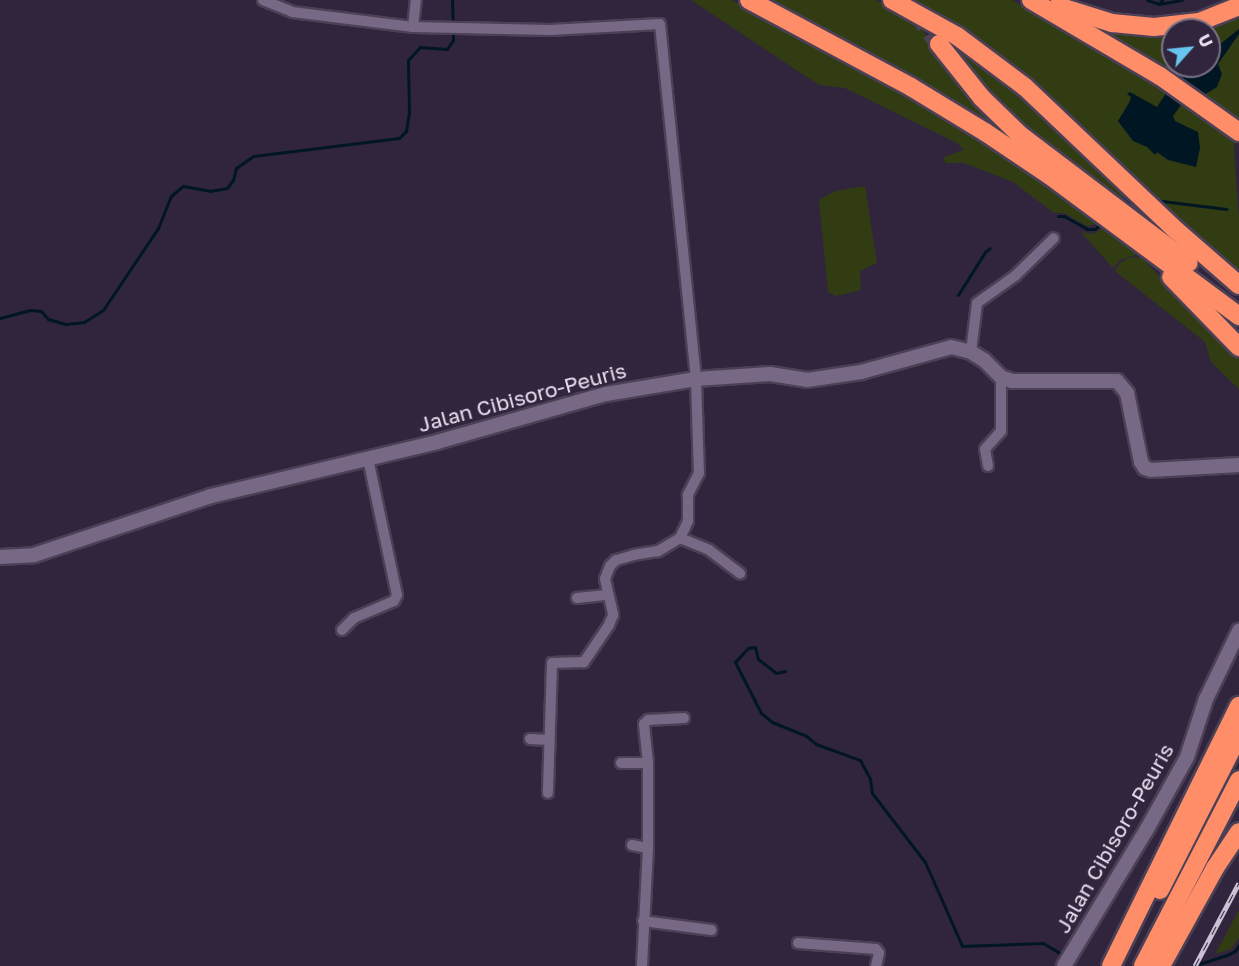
<!DOCTYPE html>
<style>
body{margin:0}
#map{position:relative;width:1239px;height:966px;overflow:hidden;background:#31253d;font-family:"Golos Text",sans-serif}
div>[style]{position:absolute}
.green>*{inset:0;background:#323c13}
.water>*{inset:0;background:#001623}
.stream>*{height:3px;margin:-1.5px;padding:0 1.5px;transform-origin:1.5px;border-radius:1.5px;background:#001623}
.motorway-tunnel>*{height:18px;margin-top:-9px;transform-origin:0;background:repeating-linear-gradient(90deg,#4d4158 0 18px,transparent 0 27px)}
.roads{filter:drop-shadow(2px 0 #4b4055) drop-shadow(-2px 0 #4b4055) drop-shadow(0 2px #4b4055) drop-shadow(0 -2px #4b4055)}
.minor>*{height:10px;margin:-5px;padding:0 5px;transform-origin:5px;border-radius:5px;background:#776985}
.tertiary>*{height:14px;margin:-7px;padding:0 7px;transform-origin:7px;border-radius:7px;background:#776985}
.motorway>*{height:18px;margin:-9px;padding:0 9px;transform-origin:9px;border-radius:9px;background:#fe8d68}
.rail>*{height:5px;margin-top:-2.5px;transform-origin:0;background:repeating-linear-gradient(90deg,#31253d 0 9px,#cac2d3 0 18px);box-sizing:border-box;border-block:2px solid #cac2d3}
span{translate:-50% -50%;white-space:nowrap;text-align:center;line-height:1.15;-webkit-text-stroke:5px #31253d;paint-order:stroke}
.street-label{font-size:21px;color:#eae2f2}
.north{position:absolute;left:1161px;top:18px;width:60px;height:60px;box-sizing:border-box;background:#31253d;border:2px solid #7b7185;border-radius:50%;rotate:63deg;font-size:16px;font-weight:700;line-height:24px;text-align:center;color:#eae2f2}
.north::after{content:'';display:block;margin:auto;width:21px;height:27px;background:#67c4ef;clip-path:polygon(50% 0,100% 100%,50% 72%,0 100%)}
</style>
<div id="map">
<div class="green">
<div style="clip-path:polygon(691px 0,732px 0,914px 99px,1025px 170px,1097px 224px,1087px 226px,1064px 213px,1054px 213px,1013px 182px,964px 163px,945px 163px,944px 157px,964px 150px,957px 143px,845px 88px,819px 85px)"></div>
<div style="clip-path:polygon(769px 0,875px 0,916px 21px,979px 111px,1021px 145px,904px 73px)"></div>
<div style="clip-path:polygon(904px 0,1012px 0,1061px 28px,1069px 18px,1125px 34px,1173px 34px,1173px 66px,1209px 66px,1209px 30px,1194px 30px,1239px 15px,1239px 123px,1234px 148px,1239px 217px,1239px 275px)"></div>
<div style="clip-path:polygon(958px 46px,1050px 119px,1128px 194px,1119px 200px,1042px 147px,983px 91px,960px 61px)"></div>
<div style="clip-path:polygon(865px 186px,877px 263px,860px 271px,861px 290px,836px 296px,828px 292px,819px 200px,835px 191px)"></div>
<div style="clip-path:polygon(1132px 205px,1167px 233px,1165px 237px,1145px 223px,1125px 244px,1138px 254px,1120px 260px,1113px 268px,1081px 232px,1094px 234px)"></div>
<div style="clip-path:polygon(1131px 257px,1142px 258px,1239px 359px,1239px 389px,1211px 362px,1205px 342px,1115px 271px,1120px 263px)"></div>
<div style="clip-path:polygon(1239px 910px,1239px 938px,1231px 949px,1215px 954px)"></div>
</div>
<div class="water">
<div style="clip-path:polygon(1239px 29px,1239px 34px,1218px 64px,1222px 74px,1217px 87px,1204px 95px,1189px 94px,1173px 116px,1175px 121px,1198px 132px,1200px 148px,1196px 167px,1168px 160px,1157px 152px,1155px 155px,1147px 147px,1133px 141px,1118px 121px,1130px 101px,1131px 97px,1127px 94px,1130px 92px,1157px 107px,1176px 78px,1175px 70px,1178px 66px,1209px 66px,1209px 53px)"></div>
</div>
<div class="stream">
<div style="left:452px;top:0;width:25px;rotate:88deg"></div>
<div style="left:1147px;top:0;width:13px;rotate:18deg"></div>
<div style="left:1159px;top:4px;width:5px;rotate:-53deg"></div>
<div style="left:1159px;top:4px;width:23px;rotate:-10deg"></div>
<div style="left:1154px;top:200px;width:73px;rotate:7.1deg"></div>
<div style="left:1122px;top:205px;width:6px;rotate:-31deg"></div>
<div style="left:1127px;top:202px;width:8px;rotate:-7deg"></div>
<div style="left:1058px;top:216px;width:6px"></div>
<div style="left:1064px;top:216px;width:26px;rotate:29deg"></div>
<div style="left:1087px;top:229px;width:8px"></div>
<div style="left:1095px;top:229px;width:8px;rotate:-45deg"></div>
<div style="left:958px;top:295px;width:51px;rotate:-57.9deg"></div>
<div style="left:985px;top:252px;width:6px;rotate:-39deg"></div>
<div style="left:0;top:318px;width:31px;rotate:-15deg"></div>
<div style="left:30px;top:310px;width:11px;rotate:5deg"></div>
<div style="left:41px;top:311px;width:11px;rotate:49deg"></div>
<div style="left:48px;top:319px;width:19px;rotate:16deg"></div>
<div style="left:66px;top:324px;width:18px;rotate:-6deg"></div>
<div style="left:84px;top:322px;width:22px;rotate:-32deg"></div>
<div style="left:103px;top:310px;width:99px;rotate:-56.1deg"></div>
<div style="left:158px;top:228px;width:35px;rotate:-68deg"></div>
<div style="left:171px;top:196px;width:16px;rotate:-40deg"></div>
<div style="left:183px;top:186px;width:27px;rotate:10deg"></div>
<div style="left:210px;top:191px;width:17px;rotate:-10deg"></div>
<div style="left:227px;top:188px;width:10px;rotate:-53deg"></div>
<div style="left:233px;top:180px;width:12px;rotate:-76deg"></div>
<div style="left:236px;top:168px;width:21px;rotate:-35deg"></div>
<div style="left:253px;top:156px;width:147px;rotate:-7deg"></div>
<div style="left:399px;top:138px;width:10px;rotate:-45deg"></div>
<div style="left:406px;top:131px;width:18px;rotate:-81deg"></div>
<div style="left:409px;top:113px;width:53px;rotate:-91.1deg"></div>
<div style="left:408px;top:60px;width:18px;rotate:-47deg"></div>
<div style="left:420px;top:47px;width:27px;rotate:4deg"></div>
<div style="left:447px;top:49px;width:11px;rotate:-56deg"></div>
<div style="left:453px;top:40px;width:8px;rotate:-90deg"></div>
<div style="left:785px;top:671px;width:9px;rotate:167deg"></div>
<div style="left:776px;top:673px;width:23px;rotate:-142deg"></div>
<div style="left:758px;top:659px;width:12px;rotate:-104deg"></div>
<div style="left:755px;top:647px;width:7px;rotate:172deg"></div>
<div style="left:748px;top:648px;width:19px;rotate:133deg"></div>
<div style="left:735px;top:662px;width:57px;rotate:63deg"></div>
<div style="left:761px;top:713px;width:14px;rotate:39deg"></div>
<div style="left:772px;top:722px;width:35px;rotate:22deg"></div>
<div style="left:805px;top:735px;width:14px;rotate:39deg"></div>
<div style="left:816px;top:744px;width:47px;rotate:20deg"></div>
<div style="left:860px;top:760px;width:21px;rotate:62deg"></div>
<div style="left:870px;top:779px;width:14px;rotate:82deg"></div>
<div style="left:872px;top:793px;width:87px;rotate:52.5deg"></div>
<div style="left:925px;top:862px;width:92px;rotate:66.2deg"></div>
<div style="left:962px;top:946px;width:81px;rotate:-2.1deg"></div>
<div style="left:1043px;top:943px;width:27px;rotate:31deg"></div>
<div style="left:1193px;top:966px;width:38px;rotate:-18deg"></div>
<div style="left:1229px;top:954px;width:7px;rotate:-27deg"></div>
<div style="left:1235px;top:951px;width:7px;rotate:-56deg"></div>
</div>
<div class="motorway-tunnel">
<div style="left:915px;top:11px;width:41px;rotate:54deg"></div>
</div>
<div class="roads">
<div class="minor">
<div style="left:263px;top:0;width:31px;rotate:22deg"></div>
<div style="left:292px;top:12px;width:122px;rotate:7.1deg"></div>
<div style="left:413px;top:27px;width:137px;rotate:1.3deg"></div>
<div style="left:550px;top:30px;width:110px;rotate:-3.1deg"></div>
<div style="left:660px;top:24px;width:357px;rotate:84.2deg"></div>
<div style="left:696px;top:379px;width:94px;rotate:88.2deg"></div>
<div style="left:699px;top:473px;width:25px;rotate:117deg"></div>
<div style="left:688px;top:495px;width:26px;rotate:90deg"></div>
<div style="left:688px;top:521px;width:19px;rotate:115deg"></div>
<div style="left:680px;top:538px;width:26px;rotate:149deg"></div>
<div style="left:658px;top:551px;width:24px;rotate:171deg"></div>
<div style="left:634px;top:555px;width:19px;rotate:164deg"></div>
<div style="left:616px;top:560px;width:8px;rotate:135deg"></div>
<div style="left:610px;top:566px;width:14px;rotate:111deg"></div>
<div style="left:605px;top:579px;width:37px;rotate:77deg"></div>
<div style="left:613px;top:615px;width:11px;rotate:112deg"></div>
<div style="left:609px;top:625px;width:45px;rotate:124deg"></div>
<div style="left:584px;top:662px;width:32px;rotate:178deg"></div>
<div style="left:552px;top:663px;width:130px;rotate:91.8deg"></div>
<div style="left:413px;top:27px;width:27px;rotate:-84deg"></div>
<div style="left:971px;top:352px;width:49px;rotate:-83deg"></div>
<div style="left:977px;top:303px;width:47px;rotate:-35.4deg"></div>
<div style="left:1015px;top:276px;width:54px;rotate:-44.3deg"></div>
<div style="left:988px;top:466px;width:17px;rotate:-100deg"></div>
<div style="left:985px;top:449px;width:24px;rotate:-48deg"></div>
<div style="left:1001px;top:431px;width:54px;rotate:-90deg"></div>
<div style="left:680px;top:538px;width:31px;rotate:22deg"></div>
<div style="left:709px;top:550px;width:39px;rotate:37deg"></div>
<div style="left:577px;top:598px;width:30px;rotate:-6deg"></div>
<div style="left:342px;top:630px;width:17px;rotate:-45deg"></div>
<div style="left:354px;top:618px;width:43px;rotate:-23deg"></div>
<div style="left:394px;top:601px;width:7px;rotate:-63deg"></div>
<div style="left:397px;top:595px;width:140px;rotate:-102deg"></div>
<div style="left:530px;top:739px;width:19px;rotate:3deg"></div>
<div style="left:621px;top:763px;width:27px"></div>
<div style="left:632px;top:845px;width:16px;rotate:11deg"></div>
<div style="left:643px;top:921px;width:69px;rotate:7.5deg"></div>
<div style="left:798px;top:943px;width:78px;rotate:4.4deg"></div>
<div style="left:876px;top:949px;width:5px;rotate:53deg"></div>
<div style="left:879px;top:953px;width:13px;rotate:103deg"></div>
<div style="left:642px;top:966px;width:118px;rotate:-87.1deg"></div>
<div style="left:648px;top:848px;width:85px;rotate:-90deg"></div>
<div style="left:648px;top:763px;width:39px;rotate:-96deg"></div>
<div style="left:644px;top:724px;width:6px;rotate:-45deg"></div>
<div style="left:648px;top:720px;width:36px;rotate:-3deg"></div>
</div>
<div class="tertiary">
<div style="left:0;top:557px;width:34px;rotate:-3deg"></div>
<div style="left:34px;top:555px;width:187px;rotate:-18.4deg"></div>
<div style="left:211px;top:496px;width:232px;rotate:-13.4deg"></div>
<div style="left:437px;top:442px;width:176px;rotate:-15.9deg"></div>
<div style="left:606px;top:394px;width:91px;rotate:-9.5deg"></div>
<div style="left:696px;top:379px;width:74px;rotate:-3.9deg"></div>
<div style="left:770px;top:374px;width:37px;rotate:9deg"></div>
<div style="left:807px;top:380px;width:55px;rotate:-8.4deg"></div>
<div style="left:861px;top:372px;width:93px;rotate:-15.5deg"></div>
<div style="left:951px;top:347px;width:21px;rotate:14deg"></div>
<div style="left:971px;top:352px;width:15px;rotate:32deg"></div>
<div style="left:984px;top:360px;width:24px;rotate:45deg"></div>
<div style="left:1001px;top:377px;width:12px;rotate:20deg"></div>
<div style="left:1012px;top:381px;width:105px"></div>
<div style="left:1117px;top:381px;width:16px;rotate:50deg"></div>
<div style="left:1127px;top:393px;width:70px;rotate:78.5deg"></div>
<div style="left:1141px;top:462px;width:7px;rotate:56deg"></div>
<div style="left:1145px;top:468px;width:6px;rotate:18deg"></div>
<div style="left:1151px;top:470px;width:88px;rotate:-3.3deg"></div>
<div style="left:1064px;top:966px;width:160px;rotate:-58.8deg"></div>
<div style="left:1147px;top:829px;width:82px;rotate:-60.9deg"></div>
<div style="left:1187px;top:757px;width:61px;rotate:-71.9deg"></div>
<div style="left:1206px;top:699px;width:76px;rotate:-64.1deg"></div>
</div>
<div class="motorway">
<div style="left:749px;top:0;width:184px;rotate:28.2deg"></div>
<div style="left:911px;top:87px;width:87px;rotate:31.3deg"></div>
<div style="left:985px;top:132px;width:77px;rotate:33.9deg"></div>
<div style="left:1049px;top:175px;width:237px;rotate:36.6deg"></div>
<div style="left:892px;top:0;width:74px;rotate:29deg"></div>
<div style="left:957px;top:36px;width:85px;rotate:36.9deg"></div>
<div style="left:1025px;top:87px;width:209px;rotate:43.5deg"></div>
<div style="left:1177px;top:231px;width:82px;rotate:41.1deg"></div>
<div style="left:1031px;top:0;width:150px;rotate:30.5deg"></div>
<div style="left:1160px;top:76px;width:97px;rotate:35.3deg"></div>
<div style="left:1058px;top:6px;width:57px;rotate:17.5deg"></div>
<div style="left:1112px;top:23px;width:42px;rotate:5.4deg"></div>
<div style="left:1154px;top:27px;width:45px;rotate:-6.3deg"></div>
<div style="left:1199px;top:22px;width:43px;rotate:-21.8deg"></div>
<div style="left:939px;top:44px;width:69px;rotate:51.5deg"></div>
<div style="left:982px;top:98px;width:52px;rotate:44.2deg"></div>
<div style="left:1019px;top:134px;width:213px;rotate:37.2deg"></div>
<div style="left:1171px;top:277px;width:98px;rotate:45.8deg"></div>
<div style="left:1160px;top:890px;width:174px;rotate:-63deg"></div>
<div style="left:1111px;top:966px;width:290px;rotate:-63.8deg"></div>
<div style="left:1143px;top:966px;width:209px;rotate:-62.7deg"></div>
<div style="left:1161px;top:966px;width:112px;rotate:-61.1deg"></div>
<div style="left:1215px;top:868px;width:43px;rotate:-56.3deg"></div>
</div>
</div>
<div class="rail">
<div style="left:1195px;top:966px;width:94px;rotate:-62.1deg"></div>
</div>
<div class="street-label">
<span style="left:522px;top:397px;rotate:-15deg">Jalan Cibisoro-Peuris</span>
<span style="left:1114px;top:838px;rotate:-60deg">Jalan Cibisoro-Peuris</span>
</div>
<div class="north">U</div>
</div>
